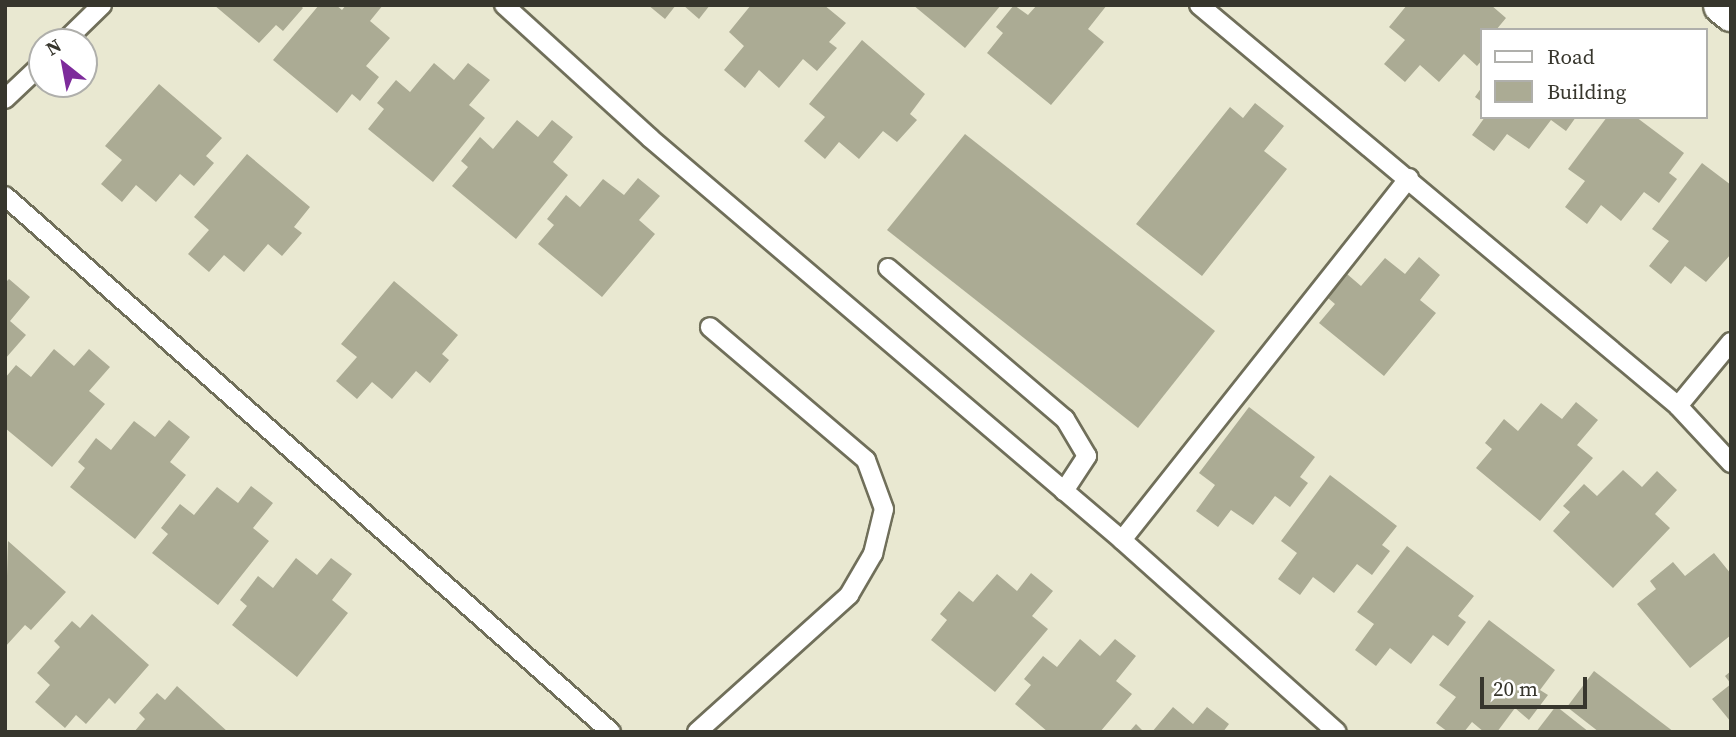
<!DOCTYPE html>
<style>
body{margin:0}
#map{position:relative;width:1736px;height:737px;overflow:hidden;background:#e9e8d1;font-family:"Source Serif 4",serif}
div>[style]{position:absolute}
.building>*{inset:0;background:#abab94}
.roads{filter:drop-shadow(2px 0 #706f5a) drop-shadow(-2px 0 #706f5a) drop-shadow(0 2px #706f5a) drop-shadow(0 -2px #706f5a)}
.service>*{height:18px;margin:-9px;padding:0 9px;transform-origin:9px;border-radius:9px;background:#fff}
.minor>*{height:35px;margin:-17.5px;padding:0 17.5px;transform-origin:17.5px;border-radius:17.5px;background:#fff}
span{translate:-50% -50%;white-space:nowrap;text-align:center;line-height:1.15;-webkit-text-stroke:6px #fff;paint-order:stroke}
.frame{position:absolute;inset:0;border:7px solid #37362d;pointer-events:none}
.legend{position:absolute;left:1480px;top:28px;width:228px;height:91px;box-sizing:border-box;background:#fff;border:2px solid #afafab;margin:0;padding:9px 12px;list-style:none;font-size:21px;color:#37362d}
.legend li{display:flex;align-items:center;gap:14px;height:35px}
.legend b{width:35px;border:2px solid #afafab}
.north{position:absolute;left:28px;top:28px;width:70px;height:70px;box-sizing:border-box;background:#fff;border:2px solid #afafab;border-radius:50%;rotate:329deg;font-size:19px;font-weight:700;line-height:28px;text-align:center;color:#37362d}
.north::after{content:'';display:block;margin:auto;width:24px;height:32px;background:#7d2b9b;clip-path:polygon(50% 0,100% 100%,50% 72%,0 100%)}
.scale{position:absolute;left:1480px;top:677px;width:107px;height:32px;box-sizing:border-box;border:4px solid #37362d;border-top:0;padding-left:9px;font-size:21px;line-height:24px;white-space:nowrap;color:#37362d;-webkit-text-stroke:5px #fff;paint-order:stroke}
</style>
<div id="map">
<div class="building">
<div style="clip-path:polygon(214px 5px,300px 5px,303px 8px,283px 31px,276px 25px,259px 43px)"></div>
<div style="clip-path:polygon(319px 5px,336px 5px,342px 10px,346px 5px,383px 5px,370px 21px,390px 38px,366px 66px,379px 77px,360px 101px,352px 94px,337px 113px,273px 60px)"></div>
<div style="clip-path:polygon(648px 5px,676px 5px,665px 19px)"></div>
<div style="clip-path:polygon(683px 5px,710px 5px,699px 19px)"></div>
<div style="clip-path:polygon(751px 5px,824px 5px,846px 23px,829px 42px,837px 48px,817px 71px,803px 59px,779px 88px,759px 70px,745px 88px,724px 70px,744px 46px,729px 32px)"></div>
<div style="clip-path:polygon(913px 5px,1001px 5px,965px 48px)"></div>
<div style="clip-path:polygon(1014px 5px,1028px 15px,1037px 5px,1107px 5px,1088px 29px,1104px 42px,1051px 105px,987px 53px,1003px 33px,996px 27px)"></div>
<div style="clip-path:polygon(1407px 5px,1491px 5px,1506px 18px,1496px 30px,1482px 30px,1482px 60px,1477px 66px,1464px 54px,1439px 82px,1420px 65px,1405px 82px,1384px 64px,1405px 40px,1389px 27px)"></div>
<div style="clip-path:polygon(862px 40px,925px 94px,910px 114px,917px 120px,897px 142px,883px 131px,859px 159px,839px 142px,825px 159px,804px 141px,825px 117px,809px 104px)"></div>
<div style="clip-path:polygon(434px 63px,454px 80px,468px 63px,490px 80px,469px 105px,485px 118px,433px 182px,368px 129px,384px 109px,377px 103px,396px 80px,410px 92px)"></div>
<div style="clip-path:polygon(159px 84px,222px 138px,206px 156px,214px 163px,194px 186px,180px 174px,156px 202px,136px 185px,122px 202px,101px 184px,122px 160px,105px 146px)"></div>
<div style="clip-path:polygon(1482px 87px,1482px 102px,1475px 97px)"></div>
<div style="clip-path:polygon(1255px 103px,1284px 126px,1264px 151px,1287px 169px,1202px 276px,1136px 224px,1230px 107px,1243px 118px)"></div>
<div style="clip-path:polygon(1485px 117px,1576px 117px,1566px 131px,1551px 120px,1529px 149px,1507px 134px,1494px 151px,1472px 135px)"></div>
<div style="clip-path:polygon(1607px 117px,1636px 117px,1684px 153px,1669px 173px,1677px 179px,1659px 203px,1644px 192px,1621px 221px,1601px 205px,1587px 224px,1565px 207px,1585px 181px,1568px 169px)"></div>
<div style="clip-path:polygon(517px 120px,538px 137px,552px 120px,573px 137px,553px 162px,568px 175px,516px 239px,452px 186px,468px 167px,461px 161px,480px 137px,493px 149px)"></div>
<div style="clip-path:polygon(965px 134px,1215px 331px,1138px 428px,887px 230px)"></div>
<div style="clip-path:polygon(247px 154px,310px 207px,294px 227px,302px 233px,282px 256px,268px 244px,244px 272px,224px 255px,209px 272px,188px 254px,209px 230px,194px 217px)"></div>
<div style="clip-path:polygon(1702px 163px,1731px 185px,1731px 254px,1706px 282px,1685px 266px,1671px 284px,1649px 266px,1669px 241px,1652px 229px)"></div>
<div style="clip-path:polygon(638px 178px,660px 196px,639px 220px,655px 234px,602px 297px,538px 244px,554px 225px,547px 219px,566px 195px,580px 207px,603px 179px,624px 195px)"></div>
<div style="clip-path:polygon(1419px 257px,1440px 275px,1420px 300px,1436px 313px,1384px 376px,1319px 323px,1335px 304px,1328px 298px,1347px 274px,1361px 286px,1385px 258px,1405px 274px)"></div>
<div style="clip-path:polygon(9px 279px,30px 297px,10px 321px,26px 335px,5px 359px,5px 283px)"></div>
<div style="clip-path:polygon(394px 281px,458px 335px,442px 354px,449px 360px,430px 383px,416px 371px,392px 399px,372px 382px,357px 399px,336px 381px,357px 357px,341px 344px)"></div>
<div style="clip-path:polygon(54px 349px,74px 366px,89px 349px,110px 367px,89px 391px,105px 404px,52px 467px,5px 428px,5px 378px,16px 365px,31px 377px)"></div>
<div style="clip-path:polygon(1576px 402px,1598px 420px,1577px 445px,1593px 458px,1540px 521px,1476px 468px,1492px 449px,1485px 443px,1504px 419px,1518px 431px,1541px 403px,1562px 419px)"></div>
<div style="clip-path:polygon(1249px 407px,1315px 457px,1300px 477px,1308px 483px,1290px 507px,1275px 496px,1253px 525px,1231px 510px,1218px 527px,1196px 511px,1215px 485px,1199px 473px)"></div>
<div style="clip-path:polygon(169px 420px,190px 437px,170px 462px,186px 475px,135px 539px,70px 487px,85px 468px,78px 462px,96px 438px,111px 450px,134px 421px,155px 437px)"></div>
<div style="clip-path:polygon(1623px 470px,1642px 487px,1657px 471px,1677px 490px,1655px 514px,1670px 528px,1613px 588px,1553px 531px,1570px 512px,1563px 506px,1584px 484px,1597px 496px)"></div>
<div style="clip-path:polygon(1330px 475px,1397px 526px,1382px 545px,1390px 551px,1372px 575px,1357px 564px,1334px 593px,1313px 577px,1300px 595px,1278px 579px,1297px 553px,1281px 541px)"></div>
<div style="clip-path:polygon(251px 486px,273px 503px,253px 528px,269px 541px,218px 605px,152px 553px,168px 534px,161px 528px,180px 504px,194px 515px,217px 487px,238px 503px)"></div>
<div style="clip-path:polygon(8px 541px,66px 592px,31px 630px,25px 625px,5px 647px)"></div>
<div style="clip-path:polygon(1407px 546px,1474px 596px,1458px 616px,1466px 622px,1448px 646px,1433px 635px,1411px 664px,1390px 648px,1376px 666px,1355px 650px,1374px 624px,1357px 612px)"></div>
<div style="clip-path:polygon(1714px 553px,1731px 574px,1731px 635px,1690px 668px,1637px 604px,1656px 589px,1650px 581px,1673px 562px,1685px 576px)"></div>
<div style="clip-path:polygon(296px 558px,317px 575px,331px 558px,352px 574px,332px 600px,348px 613px,297px 677px,232px 625px,247px 606px,240px 600px,258px 576px,273px 588px)"></div>
<div style="clip-path:polygon(1031px 573px,1053px 591px,1032px 616px,1048px 629px,995px 692px,931px 640px,947px 620px,940px 614px,959px 591px,973px 602px,997px 574px,1017px 591px)"></div>
<div style="clip-path:polygon(92px 614px,149px 665px,115px 704px,109px 698px,86px 724px,76px 715px,65px 728px,35px 702px,50px 685px,37px 673px,60px 647px,54px 641px,72px 621px,80px 628px)"></div>
<div style="clip-path:polygon(1489px 620px,1555px 670px,1540px 690px,1548px 695px,1529px 720px,1515px 708px,1497px 732px,1484px 732px,1472px 722px,1464px 732px,1448px 732px,1436px 723px,1456px 697px,1439px 685px)"></div>
<div style="clip-path:polygon(1080px 639px,1100px 656px,1115px 639px,1136px 656px,1116px 681px,1132px 694px,1100px 732px,1048px 732px,1015px 704px,1031px 685px,1024px 679px,1043px 656px,1057px 667px)"></div>
<div style="clip-path:polygon(1594px 671px,1674px 732px,1599px 732px,1567px 707px)"></div>
<div style="clip-path:polygon(1731px 671px,1731px 722px,1712px 699px,1731px 684px,1725px 676px)"></div>
<div style="clip-path:polygon(177px 686px,228px 732px,134px 732px,145px 719px,139px 713px,157px 693px,165px 700px)"></div>
<div style="clip-path:polygon(1556px 706px,1589px 732px,1536px 732px)"></div>
<div style="clip-path:polygon(1173px 707px,1193px 724px,1207px 707px,1229px 724px,1223px 732px,1152px 732px)"></div>
<div style="clip-path:polygon(1136px 724px,1144px 732px,1129px 732px)"></div>
</div>
<div class="roads">
<div class="service">
<div style="left:504px;top:5px;width:197px;rotate:42.3deg"></div>
<div style="left:650px;top:138px;width:620px;rotate:40.42deg"></div>
<div style="left:1122px;top:540px;width:288px;rotate:41.8deg"></div>
<div style="left:1199px;top:5px;width:625px;rotate:39.93deg"></div>
<div style="left:1678px;top:406px;width:78px;rotate:47.1deg"></div>
<div style="left:64px;top:42px;width:53px;rotate:-44.2deg"></div>
<div style="left:5px;top:99px;width:51px;rotate:-43.4deg"></div>
<div style="left:5px;top:196px;width:809px;rotate:41.49deg"></div>
<div style="left:888px;top:268px;width:233px;rotate:40.5deg"></div>
<div style="left:1065px;top:419px;width:43px;rotate:59.3deg"></div>
<div style="left:1087px;top:456px;width:42px;rotate:123.3deg"></div>
<div style="left:1678px;top:406px;width:83px;rotate:-50.4deg"></div>
<div style="left:1122px;top:540px;width:462px;rotate:-51.6deg"></div>
<div style="left:697px;top:732px;width:205px;rotate:-42deg"></div>
<div style="left:849px;top:595px;width:48px;rotate:-59.7deg"></div>
<div style="left:873px;top:554px;width:46px;rotate:-76.3deg"></div>
<div style="left:884px;top:509px;width:52px;rotate:-110.2deg"></div>
<div style="left:866px;top:460px;width:205px;rotate:-139.6deg"></div>
</div>
<div class="minor">
<div style="left:1721px;top:5px;width:13px;rotate:39deg"></div>
</div>
</div>
<div class="frame"></div>
<ul class="legend">
<li><b style="height:9px;background:#fff"></b>Road</li>
<li><b style="height:19px;background:#abab94"></b>Building</li>
</ul>
<div class="north">N</div>
<div class="scale">20 m</div>
</div>
